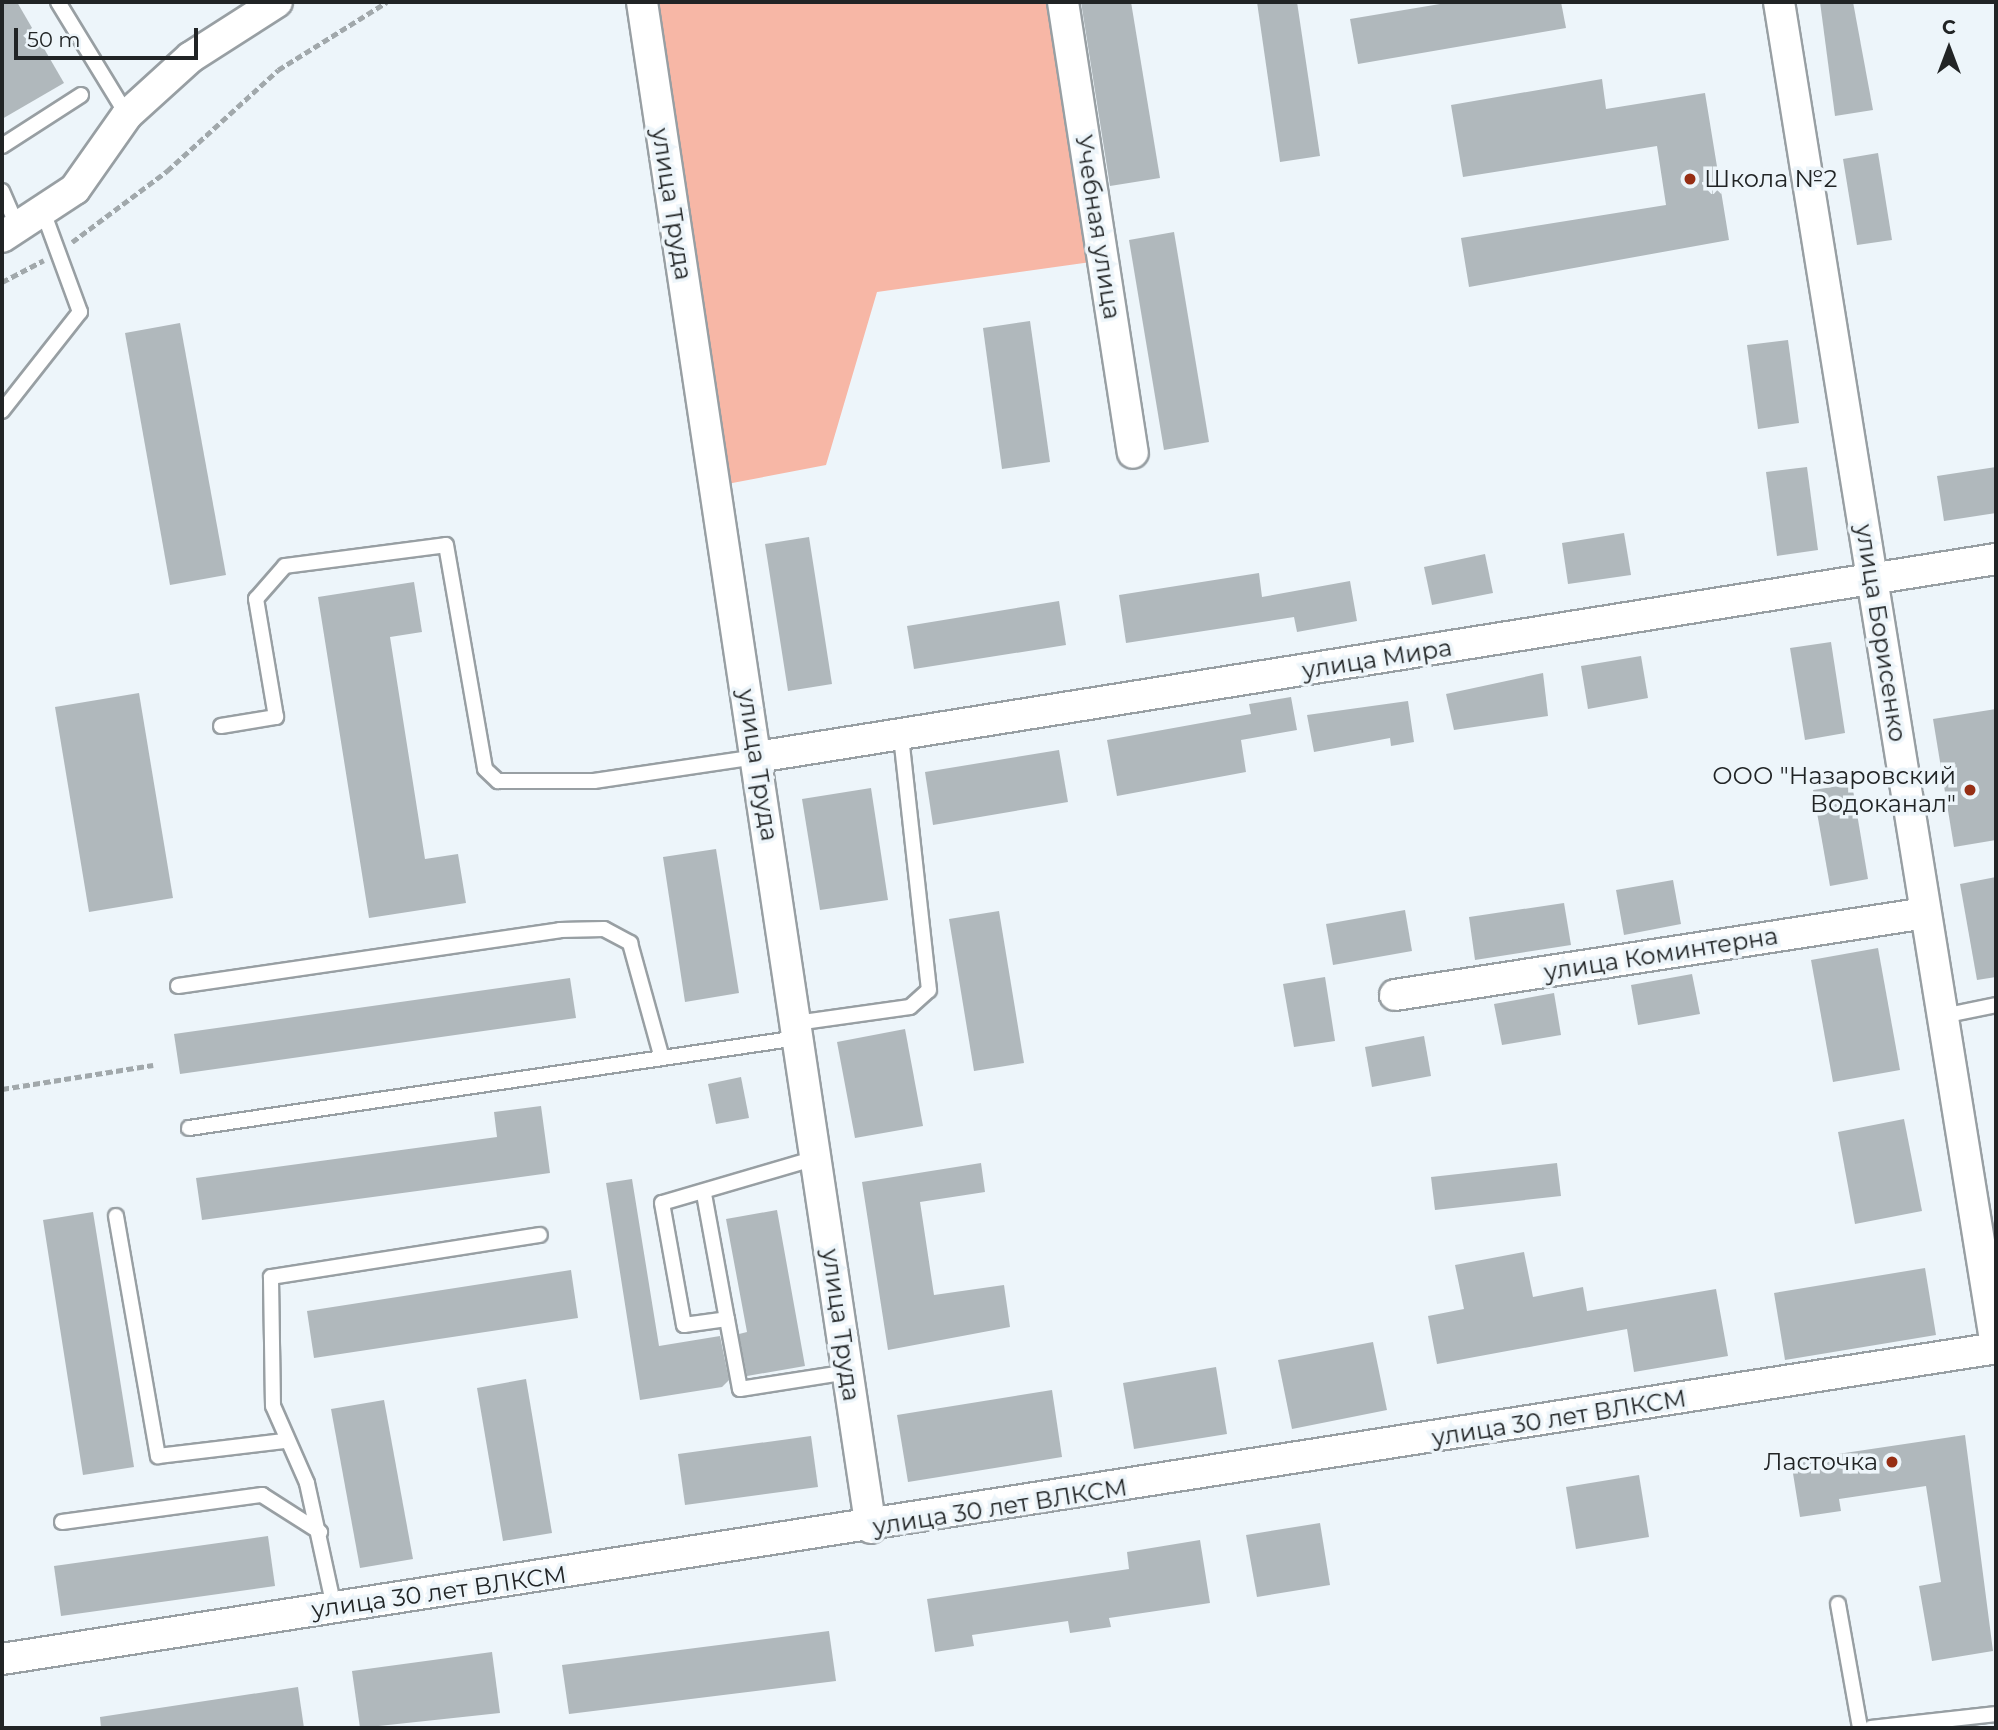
<!DOCTYPE html>
<meta charset="utf-8">
<style>
body{margin:0}
#map{position:relative;width:1998px;height:1730px;overflow:hidden;background:#edf5fa;font-family:Montserrat,sans-serif}
div>[style]{position:absolute}
.green>*{inset:0;background:#f7b7a6}
.building>*{inset:0;background:#b0b8bc}
.path>*{height:4.5px;margin-top:-2.25px;transform-origin:0;background:repeating-linear-gradient(90deg,#a1a8ab 0 7px,transparent 0 10.5px)}
.roads{filter:drop-shadow(2px 0 #989fa3) drop-shadow(-2px 0 #989fa3) drop-shadow(0 2px #989fa3) drop-shadow(0 -2px #989fa3)}
.service>*{height:14px;margin:-7px;padding:0 7px;transform-origin:7px;border-radius:7px;background:#fff}
.minor>*{height:30px;margin:-15px;padding:0 15px;transform-origin:15px;border-radius:15px;background:#fff}
.dots>*{width:19px;height:19px;translate:-50% -50%;box-sizing:border-box;border:4px solid #edf5fa;border-radius:50%}
span{translate:-50% -50%;white-space:nowrap;text-align:center;line-height:1.15;-webkit-text-stroke:7px #edf5fa;paint-order:stroke}
.poi-label{font-size:24px;color:#212425}
.left{translate:0 -50%;text-align:left}
.right{translate:-100% -50%;text-align:right}
.street-label{font-size:24px;color:#212425}
.frame{position:absolute;inset:0;border:4px solid #212425;pointer-events:none}
.north{position:absolute;left:1914px;top:14px;width:70px;height:70px;-webkit-text-stroke:5px #edf5fa;paint-order:stroke;rotate:0deg;font-size:19px;font-weight:700;line-height:28px;text-align:center;color:#212425}
.north::after{content:'';display:block;margin:auto;width:24px;height:32px;background:#212425;clip-path:polygon(50% 0,100% 100%,50% 72%,0 100%)}
.scale{position:absolute;left:14px;top:28px;width:184px;height:32px;box-sizing:border-box;border:4px solid #212425;border-top:0;padding-left:9px;font-size:21px;line-height:24px;white-space:nowrap;color:#212425;-webkit-text-stroke:5px #edf5fa;paint-order:stroke}
</style>
<div id="map">
<div class="green">
<div style="clip-path:polygon(654px 2px,1050px 2px,1091px 262px,877px 292px,826px 465px,727px 484px)"></div>
</div>
<div class="building">
<div style="clip-path:polygon(2px 2px,17px 2px,64px 83px,2px 119px)"></div>
<div style="clip-path:polygon(1081px 2px,1131px 2px,1160px 178px,1110px 186px)"></div>
<div style="clip-path:polygon(1257px 2px,1297px 2px,1320px 156px,1280px 162px)"></div>
<div style="clip-path:polygon(1452px 2px,1561px 2px,1566px 28px,1358px 64px,1350px 19px)"></div>
<div style="clip-path:polygon(1820px 2px,1853px 2px,1873px 110px,1835px 116px)"></div>
<div style="clip-path:polygon(1602px 79px,1606px 109px,1705px 93px,1729px 240px,1469px 287px,1461px 238px,1666px 205px,1657px 146px,1463px 177px,1451px 105px)"></div>
<div style="clip-path:polygon(1878px 153px,1892px 240px,1857px 245px,1843px 159px)"></div>
<div style="clip-path:polygon(1174px 232px,1209px 442px,1164px 450px,1129px 240px)"></div>
<div style="clip-path:polygon(1030px 321px,1050px 462px,1002px 469px,983px 328px)"></div>
<div style="clip-path:polygon(180px 323px,226px 575px,170px 585px,125px 333px)"></div>
<div style="clip-path:polygon(1788px 340px,1799px 423px,1758px 429px,1747px 345px)"></div>
<div style="clip-path:polygon(1807px 467px,1818px 550px,1777px 556px,1766px 472px)"></div>
<div style="clip-path:polygon(1996px 467px,1996px 513px,1944px 521px,1937px 476px)"></div>
<div style="clip-path:polygon(1624px 533px,1631px 575px,1568px 584px,1562px 543px)"></div>
<div style="clip-path:polygon(809px 537px,832px 684px,788px 691px,765px 544px)"></div>
<div style="clip-path:polygon(1485px 554px,1493px 593px,1432px 605px,1424px 567px)"></div>
<div style="clip-path:polygon(1259px 573px,1262px 597px,1350px 581px,1357px 621px,1297px 632px,1294px 617px,1126px 643px,1119px 595px)"></div>
<div style="clip-path:polygon(414px 582px,422px 632px,390px 637px,425px 859px,458px 854px,466px 903px,369px 918px,318px 597px)"></div>
<div style="clip-path:polygon(1059px 601px,1066px 645px,914px 669px,907px 626px)"></div>
<div style="clip-path:polygon(1831px 642px,1845px 733px,1805px 740px,1790px 648px)"></div>
<div style="clip-path:polygon(1641px 656px,1648px 698px,1588px 709px,1581px 666px)"></div>
<div style="clip-path:polygon(1543px 673px,1548px 716px,1454px 730px,1446px 694px)"></div>
<div style="clip-path:polygon(139px 693px,173px 898px,89px 912px,55px 707px)"></div>
<div style="clip-path:polygon(1291px 697px,1297px 730px,1241px 740px,1246px 772px,1117px 796px,1107px 740px,1251px 714px,1249px 704px)"></div>
<div style="clip-path:polygon(1408px 701px,1414px 742px,1391px 746px,1390px 738px,1314px 752px,1307px 715px)"></div>
<div style="clip-path:polygon(1996px 709px,1996px 840px,1954px 847px,1933px 719px)"></div>
<div style="clip-path:polygon(1059px 750px,1068px 802px,933px 825px,925px 772px)"></div>
<div style="clip-path:polygon(1852px 784px,1868px 879px,1830px 886px,1813px 790px)"></div>
<div style="clip-path:polygon(871px 788px,888px 900px,820px 910px,802px 799px)"></div>
<div style="clip-path:polygon(716px 849px,739px 993px,685px 1002px,663px 857px)"></div>
<div style="clip-path:polygon(1996px 877px,1996px 977px,1977px 980px,1960px 884px)"></div>
<div style="clip-path:polygon(1673px 880px,1681px 924px,1624px 935px,1616px 890px)"></div>
<div style="clip-path:polygon(1564px 903px,1571px 945px,1475px 960px,1469px 917px)"></div>
<div style="clip-path:polygon(1405px 910px,1412px 951px,1333px 965px,1326px 924px)"></div>
<div style="clip-path:polygon(999px 911px,1024px 1063px,974px 1071px,949px 919px)"></div>
<div style="clip-path:polygon(1878px 948px,1900px 1070px,1833px 1082px,1811px 960px)"></div>
<div style="clip-path:polygon(1692px 974px,1700px 1014px,1638px 1025px,1631px 985px)"></div>
<div style="clip-path:polygon(1325px 977px,1335px 1041px,1294px 1047px,1283px 984px)"></div>
<div style="clip-path:polygon(570px 978px,576px 1018px,180px 1074px,174px 1034px)"></div>
<div style="clip-path:polygon(1554px 993px,1561px 1035px,1502px 1045px,1494px 1004px)"></div>
<div style="clip-path:polygon(905px 1029px,923px 1126px,855px 1138px,837px 1042px)"></div>
<div style="clip-path:polygon(1424px 1036px,1431px 1076px,1372px 1087px,1365px 1047px)"></div>
<div style="clip-path:polygon(741px 1077px,749px 1118px,716px 1124px,708px 1084px)"></div>
<div style="clip-path:polygon(541px 1106px,550px 1173px,202px 1220px,196px 1178px,497px 1137px,494px 1112px)"></div>
<div style="clip-path:polygon(1904px 1119px,1922px 1211px,1855px 1224px,1838px 1132px)"></div>
<div style="clip-path:polygon(981px 1163px,985px 1192px,920px 1202px,934px 1295px,1004px 1285px,1010px 1327px,888px 1350px,862px 1182px)"></div>
<div style="clip-path:polygon(1557px 1163px,1561px 1196px,1435px 1210px,1431px 1177px)"></div>
<div style="clip-path:polygon(632px 1179px,659px 1346px,720px 1336px,729px 1380px,722px 1387px,640px 1400px,606px 1183px)"></div>
<div style="clip-path:polygon(777px 1210px,805px 1366px,747px 1376px,739px 1334px,747px 1332px,726px 1219px)"></div>
<div style="clip-path:polygon(93px 1212px,134px 1467px,83px 1475px,43px 1220px)"></div>
<div style="clip-path:polygon(1524px 1252px,1533px 1297px,1583px 1287px,1587px 1311px,1716px 1289px,1728px 1356px,1634px 1372px,1627px 1329px,1437px 1364px,1428px 1316px,1464px 1309px,1455px 1265px)"></div>
<div style="clip-path:polygon(1925px 1268px,1936px 1335px,1785px 1360px,1774px 1293px)"></div>
<div style="clip-path:polygon(571px 1270px,578px 1318px,314px 1358px,307px 1311px)"></div>
<div style="clip-path:polygon(1373px 1342px,1387px 1410px,1292px 1429px,1278px 1360px)"></div>
<div style="clip-path:polygon(1216px 1367px,1227px 1434px,1134px 1449px,1123px 1383px)"></div>
<div style="clip-path:polygon(526px 1379px,552px 1533px,503px 1541px,477px 1388px)"></div>
<div style="clip-path:polygon(1052px 1390px,1062px 1457px,908px 1482px,897px 1415px)"></div>
<div style="clip-path:polygon(384px 1400px,413px 1559px,360px 1568px,331px 1409px)"></div>
<div style="clip-path:polygon(1965px 1435px,1993px 1651px,1932px 1661px,1919px 1586px,1941px 1582px,1926px 1486px,1839px 1499px,1841px 1511px,1800px 1517px,1791px 1461px)"></div>
<div style="clip-path:polygon(811px 1436px,818px 1487px,685px 1505px,678px 1454px)"></div>
<div style="clip-path:polygon(1639px 1475px,1649px 1537px,1576px 1549px,1566px 1487px)"></div>
<div style="clip-path:polygon(1320px 1523px,1330px 1585px,1257px 1597px,1246px 1535px)"></div>
<div style="clip-path:polygon(268px 1536px,275px 1586px,61px 1616px,54px 1566px)"></div>
<div style="clip-path:polygon(1200px 1540px,1210px 1603px,1109px 1618px,1111px 1627px,1070px 1633px,1068px 1621px,972px 1635px,974px 1646px,935px 1652px,927px 1599px,1129px 1569px,1127px 1552px)"></div>
<div style="clip-path:polygon(829px 1631px,836px 1681px,569px 1714px,562px 1665px)"></div>
<div style="clip-path:polygon(492px 1652px,500px 1713px,360px 1728px,352px 1671px)"></div>
<div style="clip-path:polygon(298px 1687px,304px 1728px,101px 1728px,100px 1717px)"></div>
</div>
<div class="path">
<div style="left:72px;top:242px;width:119px;rotate:-36.8deg"></div>
<div style="left:167px;top:171px;width:150px;rotate:-42.3deg"></div>
<div style="left:278px;top:70px;width:128px;rotate:-32deg"></div>
<div style="left:2px;top:282px;width:47px;rotate:-27.6deg"></div>
<div style="left:2px;top:1089px;width:153px;rotate:-9deg"></div>
</div>
<div class="roads">
<div class="service">
<div style="left:58px;top:2px;width:132px;rotate:58.6deg"></div>
<div style="left:2px;top:146px;width:94px;rotate:-32.8deg"></div>
<div style="left:2px;top:191px;width:40px;rotate:66.6deg"></div>
<div style="left:2px;top:411px;width:126px;rotate:-51.8deg"></div>
<div style="left:80px;top:312px;width:104px;rotate:-110.2deg"></div>
<div style="left:221px;top:726px;width:56px;rotate:-9.3deg"></div>
<div style="left:276px;top:717px;width:120px;rotate:-99.6deg"></div>
<div style="left:256px;top:599px;width:44px;rotate:-48.7deg"></div>
<div style="left:285px;top:566px;width:162px;rotate:-7.4deg"></div>
<div style="left:446px;top:545px;width:227px;rotate:80.1deg"></div>
<div style="left:485px;top:769px;width:18px;rotate:43deg"></div>
<div style="left:498px;top:781px;width:96px"></div>
<div style="left:594px;top:781px;width:165px;rotate:-8.4deg"></div>
<div style="left:178px;top:986px;width:386px;rotate:-8.3deg"></div>
<div style="left:560px;top:930px;width:44px;rotate:-1.3deg"></div>
<div style="left:604px;top:929px;width:30px;rotate:28deg"></div>
<div style="left:630px;top:943px;width:119px;rotate:74.5deg"></div>
<div style="left:1943px;top:1016px;width:54px;rotate:-11.7deg"></div>
<div style="left:796px;top:1023px;width:115px;rotate:-8deg"></div>
<div style="left:910px;top:1007px;width:25px;rotate:-42deg"></div>
<div style="left:929px;top:990px;width:255px;rotate:-96.3deg"></div>
<div style="left:189px;top:1128px;width:616px;rotate:-8.41deg"></div>
<div style="left:816px;top:1158px;width:160px;rotate:163.7deg"></div>
<div style="left:662px;top:1203px;width:124px;rotate:79.8deg"></div>
<div style="left:684px;top:1325px;width:43px;rotate:-7.9deg"></div>
<div style="left:727px;top:1319px;width:71px;rotate:79.5deg"></div>
<div style="left:740px;top:1389px;width:109px;rotate:-8.9deg"></div>
<div style="left:704px;top:1194px;width:127px;rotate:79.6deg"></div>
<div style="left:116px;top:1216px;width:244px;rotate:80.1deg"></div>
<div style="left:158px;top:1456px;width:127px;rotate:-6.8deg"></div>
<div style="left:62px;top:1522px;width:202px;rotate:-7.7deg"></div>
<div style="left:262px;top:1495px;width:69px;rotate:32.5deg"></div>
<div style="left:1838px;top:1604px;width:126px;rotate:79.9deg"></div>
<div style="left:334px;top:1607px;width:127px;rotate:-102.3deg"></div>
<div style="left:307px;top:1483px;width:84px;rotate:-113.8deg"></div>
<div style="left:273px;top:1406px;width:129px;rotate:-90.9deg"></div>
<div style="left:271px;top:1277px;width:272px;rotate:-8.9deg"></div>
<div style="left:1871px;top:1728px;width:126px;rotate:-6.4deg"></div>
</div>
<div class="minor">
<div style="left:642px;top:2px;width:1543px;rotate:81.47deg"></div>
<div style="left:1063px;top:2px;width:456px;rotate:81.2deg"></div>
<div style="left:1779px;top:2px;width:1361px;rotate:80.83deg"></div>
<div style="left:2px;top:237px;width:87px;rotate:-33.3deg"></div>
<div style="left:75px;top:189px;width:90px;rotate:-54.9deg"></div>
<div style="left:127px;top:115px;width:86px;rotate:-42.2deg"></div>
<div style="left:191px;top:57px;width:102px;rotate:-32.6deg"></div>
<div style="left:757px;top:757px;width:1255px;rotate:-9.08deg"></div>
<div style="left:1395px;top:995px;width:537px;rotate:-8.78deg"></div>
<div style="left:2px;top:1659px;width:2018px;rotate:-8.86deg"></div>
</div>
</div>
<div class="dots">
<div style="left:1690px;top:179px;background:#962e14"></div>
<div style="left:1970px;top:790px;background:#962e14"></div>
<div style="left:1892px;top:1462px;background:#962e14"></div>
</div>
<div class="poi-label">
<span class="left" style="left:1704px;top:179px">Школа №2</span>
<span class="right" style="left:1956px;top:790px">ООО "Назаровский<br>Водоканал"</span>
<span class="right" style="left:1878px;top:1462px">Ласточка</span>
</div>
<div class="street-label">
<span style="left:672px;top:204px;rotate:81deg">улица Труда</span>
<span style="left:1098px;top:227px;rotate:81deg">Учебная улица</span>
<span style="left:1881px;top:633px;rotate:81deg">улица Борисенко</span>
<span style="left:1377px;top:659px;rotate:-9deg">улица Мира</span>
<span style="left:758px;top:765px;rotate:81deg">улица Труда</span>
<span style="left:1661px;top:954px;rotate:-9deg">улица Коминтерна</span>
<span style="left:841px;top:1325px;rotate:82deg">улица Труда</span>
<span style="left:1559px;top:1418px;rotate:-9deg">улица 30 лет ВЛКСМ</span>
<span style="left:1000px;top:1507px;rotate:-9deg">улица 30 лет ВЛКСМ</span>
<span style="left:439px;top:1592px;rotate:-8deg">улица 30 лет ВЛКСМ</span>
</div>
<div class="frame"></div>
<div class="north">С</div>
<div class="scale">50 m</div>
</div>
